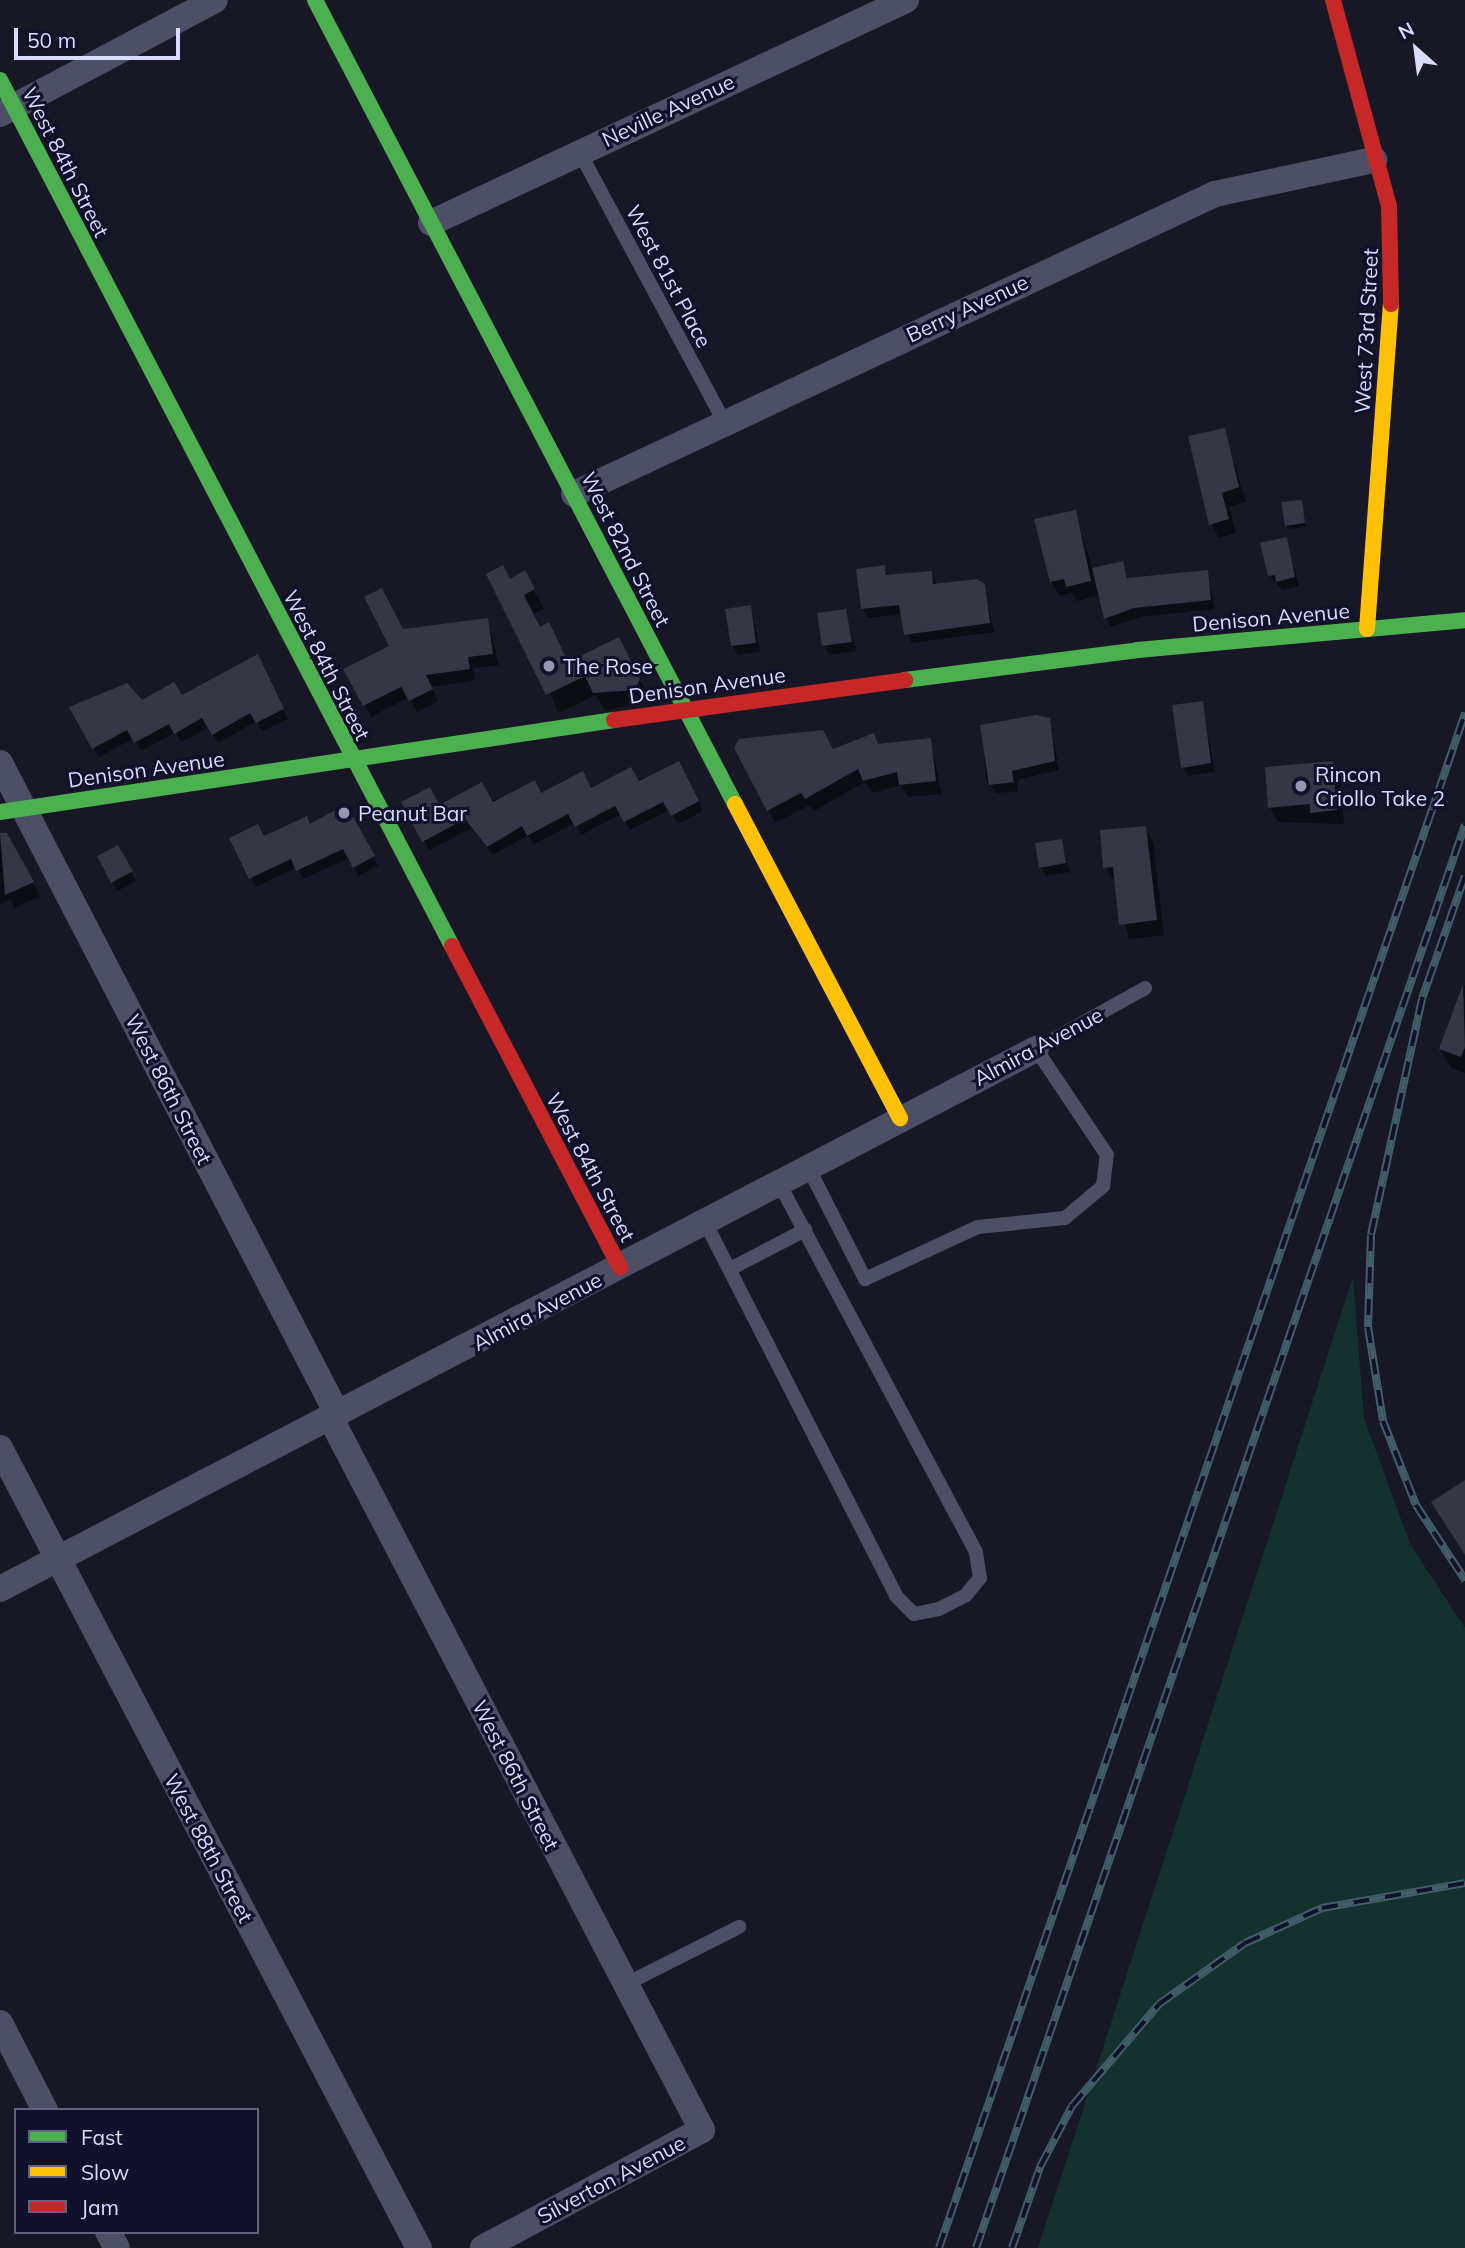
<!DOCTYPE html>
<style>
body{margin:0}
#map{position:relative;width:1465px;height:2248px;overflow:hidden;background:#171725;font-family:Mulish,sans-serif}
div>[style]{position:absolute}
.green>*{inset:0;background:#14312d}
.shadow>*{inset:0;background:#0007}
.building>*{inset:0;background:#353646}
.lane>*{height:14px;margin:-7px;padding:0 7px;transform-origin:7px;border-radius:7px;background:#4c4f66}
.street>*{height:26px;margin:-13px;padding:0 13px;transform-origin:13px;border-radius:13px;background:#4c4f66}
.fast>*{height:16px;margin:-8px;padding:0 8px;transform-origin:8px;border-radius:8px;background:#4caf50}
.slow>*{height:16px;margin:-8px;padding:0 8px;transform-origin:8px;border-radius:8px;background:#ffc107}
.jam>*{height:16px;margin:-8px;padding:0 8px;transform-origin:8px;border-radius:8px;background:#c62828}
.rail>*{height:8px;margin-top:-4px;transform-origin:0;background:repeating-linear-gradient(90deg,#11112b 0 16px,#425e6a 0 32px);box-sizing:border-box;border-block:2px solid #425e6a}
.dots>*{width:19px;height:19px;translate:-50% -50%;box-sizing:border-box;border:4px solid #11112b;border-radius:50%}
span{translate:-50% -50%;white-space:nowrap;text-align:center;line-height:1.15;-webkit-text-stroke:6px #11112b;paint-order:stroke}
.street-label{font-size:21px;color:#dadcff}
.poi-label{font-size:21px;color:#dadcff}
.left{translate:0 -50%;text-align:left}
.legend{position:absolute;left:14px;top:2108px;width:245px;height:126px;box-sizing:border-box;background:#11112b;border:2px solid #616280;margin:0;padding:9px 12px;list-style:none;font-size:21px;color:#dadcff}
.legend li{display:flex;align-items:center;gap:14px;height:35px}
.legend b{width:35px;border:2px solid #616280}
.north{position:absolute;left:1381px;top:14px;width:70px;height:70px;-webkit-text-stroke:5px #11112b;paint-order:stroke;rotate:332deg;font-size:19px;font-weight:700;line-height:28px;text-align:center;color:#dadcff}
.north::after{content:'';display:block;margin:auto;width:24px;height:32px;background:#dadcff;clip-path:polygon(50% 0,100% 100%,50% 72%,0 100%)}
.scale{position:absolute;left:14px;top:28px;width:166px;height:32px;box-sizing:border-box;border:4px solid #dadcff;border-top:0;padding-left:9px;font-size:21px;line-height:24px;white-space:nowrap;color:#dadcff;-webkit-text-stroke:5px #11112b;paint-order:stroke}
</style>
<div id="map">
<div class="green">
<div style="clip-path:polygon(1353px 1277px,1364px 1418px,1410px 1544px,1465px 1628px,1465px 2248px,1038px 2248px)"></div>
</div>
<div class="shadow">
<div style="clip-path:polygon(1224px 430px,1246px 502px,1229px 507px,1236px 533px,1219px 538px,1211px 524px)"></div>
<div style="clip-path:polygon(1301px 501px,1306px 527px,1289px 529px,1286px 525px)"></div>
<div style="clip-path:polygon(1075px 512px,1093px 570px,1122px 563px,1129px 580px,1207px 572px,1215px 609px,1140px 617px,1110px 627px,1100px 595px,1076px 601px,1072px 593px,1060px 596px,1051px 581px)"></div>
<div style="clip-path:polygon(1286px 539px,1299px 586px,1283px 590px,1269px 575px)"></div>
<div style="clip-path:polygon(884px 567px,889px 577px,931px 572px,937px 585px,984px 585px,994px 632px,911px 643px,902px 614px,868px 618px,863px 609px)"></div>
<div style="clip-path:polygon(524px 572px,544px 609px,533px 614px,540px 628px,548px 624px,569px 663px,629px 658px,650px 700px,605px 711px,596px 695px,558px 713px,509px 581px)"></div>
<div style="clip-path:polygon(751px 607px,760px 652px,738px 655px,732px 646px)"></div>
<div style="clip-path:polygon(845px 610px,856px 651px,829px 655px,824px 646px)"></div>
<div style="clip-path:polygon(487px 619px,499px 665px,473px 668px,475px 680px,431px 687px,438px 701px,417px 712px,409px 697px,371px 717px,346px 670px,391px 646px,403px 631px)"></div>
<div style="clip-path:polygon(262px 665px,288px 719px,262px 731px,257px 721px,218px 743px,209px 727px,181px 742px,176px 732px,141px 751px,134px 738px,99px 757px,72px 708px,181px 697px)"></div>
<div style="clip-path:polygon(1202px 703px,1215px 772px,1188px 776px,1183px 767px)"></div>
<div style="clip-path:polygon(1049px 720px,1059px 770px,1017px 780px,1018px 791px,996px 793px,986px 779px,982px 727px)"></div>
<div style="clip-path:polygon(873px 735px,879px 746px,930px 740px,942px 794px,908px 797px,901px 785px,872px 793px,865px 782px,814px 811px,810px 805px,775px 823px,736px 748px,832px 751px)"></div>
<div style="clip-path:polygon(1332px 763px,1340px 778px,1344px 824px,1278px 822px,1270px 807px)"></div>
<div style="clip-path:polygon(683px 772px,703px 811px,678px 824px,670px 810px,630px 830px,621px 814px,581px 835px,575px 823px,534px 844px,528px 835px,493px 855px,471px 828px,429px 850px,424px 841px,439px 808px)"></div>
<div style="clip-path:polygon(345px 806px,378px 865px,359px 876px,349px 858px,303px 879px,297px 867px,256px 887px,251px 878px,264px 838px,310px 826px)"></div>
<div style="clip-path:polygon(1145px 828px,1153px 842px,1164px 935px,1129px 939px,1116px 882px,1105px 868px)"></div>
<div style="clip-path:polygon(8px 839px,40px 896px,15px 908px,10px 899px,0 904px,0 840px)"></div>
<div style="clip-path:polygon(1061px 840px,1070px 872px,1046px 876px,1041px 867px)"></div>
<div style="clip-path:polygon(117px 847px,136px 881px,117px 891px,99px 857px)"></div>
<div style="clip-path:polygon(1465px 984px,1465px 1073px,1452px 1068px,1440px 1049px)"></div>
</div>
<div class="building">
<div style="clip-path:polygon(1225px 428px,1239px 487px,1222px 493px,1229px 519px,1209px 525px,1188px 436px)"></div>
<div style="clip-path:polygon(1302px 500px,1305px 523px,1285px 526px,1281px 502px)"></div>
<div style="clip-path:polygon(1076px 510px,1091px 581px,1066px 587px,1064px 579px,1050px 582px,1034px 519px)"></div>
<div style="clip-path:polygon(1287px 537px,1295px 577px,1276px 582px,1275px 575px,1268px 576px,1260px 543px)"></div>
<div style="clip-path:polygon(1123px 561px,1127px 578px,1208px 570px,1211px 600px,1134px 608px,1104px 619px,1092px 568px)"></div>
<div style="clip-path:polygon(503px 565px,510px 579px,525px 570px,535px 589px,524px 595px,540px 627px,549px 622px,568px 662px,619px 637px,640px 679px,635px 690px,593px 693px,585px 676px,546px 695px,486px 574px)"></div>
<div style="clip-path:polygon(885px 565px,886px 575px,932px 571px,933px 584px,977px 579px,985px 584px,990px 623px,904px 635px,899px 605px,861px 609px,856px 569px)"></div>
<div style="clip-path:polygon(382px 588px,403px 629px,488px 618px,493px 654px,468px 657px,470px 669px,426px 675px,433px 689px,409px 701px,401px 687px,363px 706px,343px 669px,389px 646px,364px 597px)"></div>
<div style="clip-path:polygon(751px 605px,756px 643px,731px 646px,725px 609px)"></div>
<div style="clip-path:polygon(846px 609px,852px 642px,822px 646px,817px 613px)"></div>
<div style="clip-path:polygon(258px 654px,284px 709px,256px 723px,250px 713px,212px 735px,202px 718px,174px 734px,169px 724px,134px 743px,127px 730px,92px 749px,69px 707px,127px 683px,142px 700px,174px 682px,182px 695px)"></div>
<div style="clip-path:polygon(1203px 701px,1211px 763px,1181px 768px,1172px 705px)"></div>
<div style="clip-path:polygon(1036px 715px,1050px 718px,1055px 761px,1012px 771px,1014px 782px,989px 785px,980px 725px)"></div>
<div style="clip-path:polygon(823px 730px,833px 749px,874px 733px,878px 744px,931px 738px,936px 781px,899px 785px,897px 772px,863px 781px,858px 769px,805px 799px,801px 793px,767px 811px,734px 748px,739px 739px)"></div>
<div style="clip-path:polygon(679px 761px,699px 801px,671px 816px,663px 802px,624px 822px,615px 806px,575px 827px,568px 814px,527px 836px,522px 826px,487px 847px,465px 819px,422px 842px,401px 802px,430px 787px,439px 805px,482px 782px,493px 802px,535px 780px,541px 793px,583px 771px,591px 788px,631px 767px,639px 781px)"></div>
<div style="clip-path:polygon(1333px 761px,1337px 810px,1310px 813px,1310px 804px,1268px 808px,1265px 767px)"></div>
<div style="clip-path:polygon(346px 804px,375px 856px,353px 868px,343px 849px,296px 871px,291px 859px,249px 879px,229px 838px,258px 824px,264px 836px,307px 816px,310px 824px)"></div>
<div style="clip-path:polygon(1146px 826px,1157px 920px,1119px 925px,1113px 867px,1103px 868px,1100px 830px)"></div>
<div style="clip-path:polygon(0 833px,7px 833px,34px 882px,5px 895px)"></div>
<div style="clip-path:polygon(1062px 839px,1066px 863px,1039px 868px,1035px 843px)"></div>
<div style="clip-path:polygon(118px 845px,133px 871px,111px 883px,97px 856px)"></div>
<div style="clip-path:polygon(1463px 984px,1465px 1047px,1461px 1057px,1439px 1049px)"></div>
<div style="clip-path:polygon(1465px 1480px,1465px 1555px,1431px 1502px)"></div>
</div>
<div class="lane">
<div style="left:579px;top:151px;width:305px;rotate:61.8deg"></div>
<div style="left:808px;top:1167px;width:126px;rotate:63deg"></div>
<div style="left:865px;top:1279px;width:124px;rotate:-24.7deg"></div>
<div style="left:978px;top:1227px;width:87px;rotate:-5.9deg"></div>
<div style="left:1065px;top:1218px;width:50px;rotate:-40.1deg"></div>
<div style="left:1103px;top:1186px;width:31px;rotate:-83deg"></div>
<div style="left:1107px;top:1155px;width:128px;rotate:-123.8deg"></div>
<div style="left:1036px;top:1049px;width:125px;rotate:-29.2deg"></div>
<div style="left:705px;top:1222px;width:420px;rotate:62.9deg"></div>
<div style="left:896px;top:1596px;width:25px;rotate:45deg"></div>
<div style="left:914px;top:1614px;width:25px;rotate:-11deg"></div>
<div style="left:939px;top:1609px;width:30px;rotate:-27deg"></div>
<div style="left:966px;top:1595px;width:22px;rotate:-51deg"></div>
<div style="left:980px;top:1578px;width:26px;rotate:-99deg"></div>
<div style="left:976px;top:1552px;width:418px;rotate:-118.1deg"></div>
<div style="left:730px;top:1269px;width:85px;rotate:-27.5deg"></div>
<div style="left:626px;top:1984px;width:127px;rotate:-26.8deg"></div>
</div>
<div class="street">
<div style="left:0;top:114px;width:243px;rotate:-27.9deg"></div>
<div style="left:431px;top:223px;width:525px;rotate:-25.15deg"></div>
<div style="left:574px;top:494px;width:708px;rotate:-25.08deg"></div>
<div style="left:1215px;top:194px;width:163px;rotate:-12.1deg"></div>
<div style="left:0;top:763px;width:734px;rotate:62.6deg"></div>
<div style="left:331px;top:1419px;width:802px;rotate:62.44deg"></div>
<div style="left:702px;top:2130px;width:249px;rotate:151.7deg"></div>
<div style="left:0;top:1448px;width:903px;rotate:62.36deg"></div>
<div style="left:0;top:1589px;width:1168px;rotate:-27.53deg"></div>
<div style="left:0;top:2023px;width:98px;rotate:62.7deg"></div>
<div style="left:108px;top:2232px;width:18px;rotate:61deg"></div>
</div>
<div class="fast">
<div style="left:315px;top:0;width:907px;rotate:62.42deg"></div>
<div style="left:0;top:80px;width:977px;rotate:62.44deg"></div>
<div style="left:905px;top:680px;width:235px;rotate:-7.3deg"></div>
<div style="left:1138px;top:650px;width:328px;rotate:-5.2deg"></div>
<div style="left:0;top:812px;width:621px;rotate:-8.52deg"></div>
</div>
<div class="slow">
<div style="left:1367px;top:629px;width:326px;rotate:-85.8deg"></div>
<div style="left:735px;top:804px;width:355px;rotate:62.3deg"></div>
</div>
<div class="jam">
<div style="left:1333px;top:0;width:213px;rotate:74.8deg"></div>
<div style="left:1389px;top:206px;width:98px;rotate:88.8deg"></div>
<div style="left:614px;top:720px;width:294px;rotate:-7.8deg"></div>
<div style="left:452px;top:946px;width:363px;rotate:62.4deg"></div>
</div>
<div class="rail">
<div style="left:1465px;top:876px;width:130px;rotate:109.3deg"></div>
<div style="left:1422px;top:999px;width:241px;rotate:102.2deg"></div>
<div style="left:1371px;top:1235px;width:92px;rotate:91.9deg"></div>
<div style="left:1368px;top:1327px;width:95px;rotate:80.9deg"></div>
<div style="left:1383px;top:1421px;width:90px;rotate:68.6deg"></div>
<div style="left:1416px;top:1505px;width:90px;rotate:56.8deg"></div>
<div style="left:939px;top:2248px;width:1623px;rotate:-71.08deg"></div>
<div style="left:976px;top:2248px;width:1505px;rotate:-71.04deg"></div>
<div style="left:1012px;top:2248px;width:86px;rotate:-70.9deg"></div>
<div style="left:1040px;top:2167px;width:69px;rotate:-62.3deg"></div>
<div style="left:1072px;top:2106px;width:134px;rotate:-49.5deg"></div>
<div style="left:1159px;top:2004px;width:105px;rotate:-35.3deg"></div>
<div style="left:1245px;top:1943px;width:85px;rotate:-24.4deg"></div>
<div style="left:1322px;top:1908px;width:145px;rotate:-9.9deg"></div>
</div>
<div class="dots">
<div style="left:549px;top:666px;background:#9697b3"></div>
<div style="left:1301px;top:786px;background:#9697b3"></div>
<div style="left:344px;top:813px;background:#9697b3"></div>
</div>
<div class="street-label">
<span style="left:668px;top:110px;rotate:-25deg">Neville Avenue</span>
<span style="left:66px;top:162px;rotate:63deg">West 84th Street</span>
<span style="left:669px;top:276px;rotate:62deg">West 81st Place</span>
<span style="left:967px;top:308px;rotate:-25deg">Berry Avenue</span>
<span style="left:1366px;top:331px;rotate:-87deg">West 73rd Street</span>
<span style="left:626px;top:549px;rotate:63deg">West 82nd Street</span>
<span style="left:1271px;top:617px;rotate:-5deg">Denison Avenue</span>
<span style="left:327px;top:665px;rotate:63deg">West 84th Street</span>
<span style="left:707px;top:685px;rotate:-8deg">Denison Avenue</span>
<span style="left:146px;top:769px;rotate:-8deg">Denison Avenue</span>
<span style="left:1038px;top:1046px;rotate:-28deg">Almira Avenue</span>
<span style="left:169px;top:1089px;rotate:63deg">West 86th Street</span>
<span style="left:591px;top:1167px;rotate:62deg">West 84th Street</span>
<span style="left:537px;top:1311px;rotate:-28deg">Almira Avenue</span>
<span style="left:516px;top:1775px;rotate:63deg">West 86th Street</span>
<span style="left:209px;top:1848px;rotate:62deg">West 88th Street</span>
<span style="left:611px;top:2179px;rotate:-28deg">Silverton Avenue</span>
</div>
<div class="poi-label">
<span class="left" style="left:563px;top:666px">The Rose</span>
<span class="left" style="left:1315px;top:786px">Rincon<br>Criollo Take 2</span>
<span class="left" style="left:358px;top:813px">Peanut Bar</span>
</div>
<ul class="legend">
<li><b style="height:9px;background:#4caf50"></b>Fast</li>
<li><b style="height:9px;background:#ffc107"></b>Slow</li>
<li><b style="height:9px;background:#c62828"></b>Jam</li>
</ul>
<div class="north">N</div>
<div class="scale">50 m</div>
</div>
